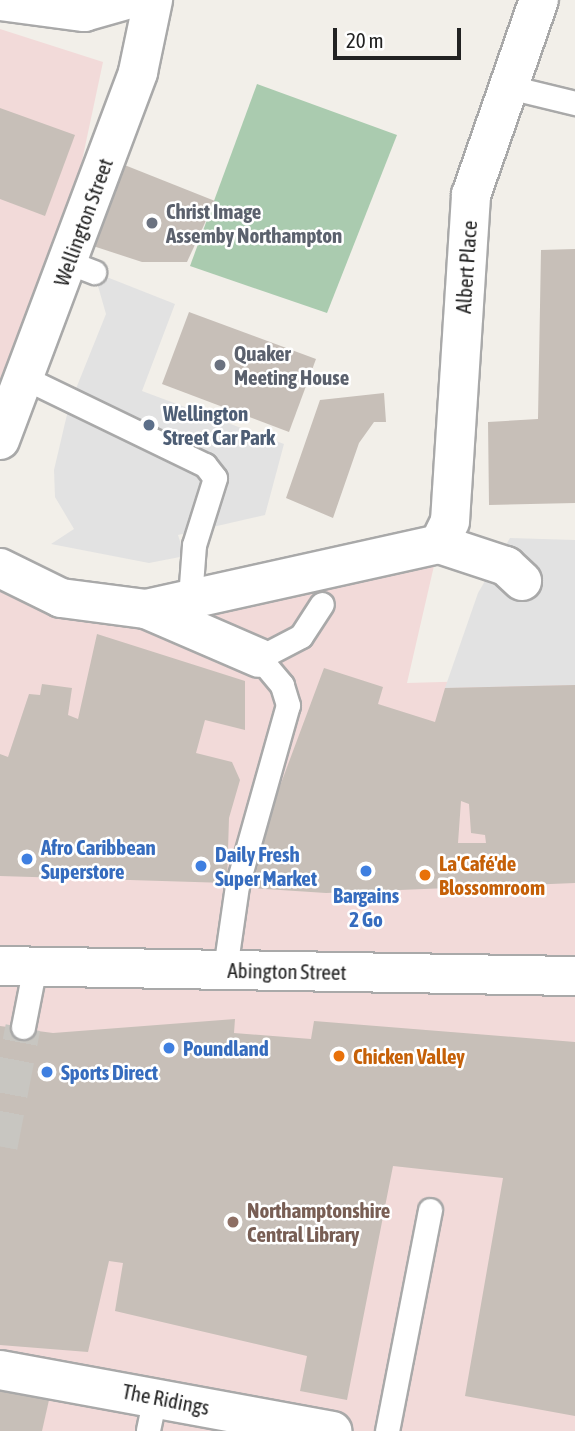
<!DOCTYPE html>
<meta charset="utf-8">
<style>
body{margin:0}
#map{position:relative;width:575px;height:1431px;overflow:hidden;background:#f2efe9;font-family:"Asap Condensed",sans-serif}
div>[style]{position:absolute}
.commercial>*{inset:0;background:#f2dad9}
.cemetery>*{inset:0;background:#aacbaf}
.parking>*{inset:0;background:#e2e2e2}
.building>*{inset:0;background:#c7bfb8}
.pedestrian-tunnel>*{height:35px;margin-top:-17.5px;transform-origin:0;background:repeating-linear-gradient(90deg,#c8c6c1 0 35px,transparent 0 53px)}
.roads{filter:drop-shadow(2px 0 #a9a9a9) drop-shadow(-2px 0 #a9a9a9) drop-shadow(0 2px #a9a9a9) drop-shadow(0 -2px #a9a9a9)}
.service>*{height:23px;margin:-11.5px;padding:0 11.5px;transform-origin:11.5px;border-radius:11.5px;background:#fff}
.minor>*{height:38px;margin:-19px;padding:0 19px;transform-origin:19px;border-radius:19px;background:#fff}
.dots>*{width:19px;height:19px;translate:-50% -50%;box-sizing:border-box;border:4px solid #fff;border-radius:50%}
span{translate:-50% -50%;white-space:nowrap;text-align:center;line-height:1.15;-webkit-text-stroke:5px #fff;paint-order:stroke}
.worship-label{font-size:21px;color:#5b616d;font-weight:700}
.left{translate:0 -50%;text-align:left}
.street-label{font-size:21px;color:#222}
.service-label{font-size:21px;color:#4e5e75;font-weight:700}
.shop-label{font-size:21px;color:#366cbe;font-weight:700}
.food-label{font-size:21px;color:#c56008;font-weight:700}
.education-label{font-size:21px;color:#785e54;font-weight:700}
.scale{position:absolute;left:333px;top:28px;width:128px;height:32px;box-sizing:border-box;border:4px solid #222;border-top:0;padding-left:9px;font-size:21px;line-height:24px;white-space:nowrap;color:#222;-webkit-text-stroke:5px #fff;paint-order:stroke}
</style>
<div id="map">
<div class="commercial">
<div style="clip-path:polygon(0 29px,103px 62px,49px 316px,0 457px)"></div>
<div style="clip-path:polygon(439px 544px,407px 683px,575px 678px,575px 1431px,0 1431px,0 560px,146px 609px)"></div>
</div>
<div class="cemetery">
<div style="clip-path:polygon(257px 84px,397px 135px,327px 313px,190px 266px)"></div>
</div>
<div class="parking">
<div style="clip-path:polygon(94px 272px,175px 304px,142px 391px,284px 444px,265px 515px,178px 535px,185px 556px,149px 563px,51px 544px,74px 529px,55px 497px,54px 470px,69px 406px,106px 314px)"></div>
<div style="clip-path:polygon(510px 538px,575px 540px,575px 685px,445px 688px,478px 593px)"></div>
</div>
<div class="building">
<div style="clip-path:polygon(0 108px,75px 135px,45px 216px,0 199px)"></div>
<div style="clip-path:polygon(122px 164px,215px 201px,187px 262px,142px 262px,90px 245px)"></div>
<div style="clip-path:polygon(575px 249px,575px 503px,489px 505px,488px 422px,538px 419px,541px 250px)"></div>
<div style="clip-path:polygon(189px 312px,316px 359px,289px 432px,162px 384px)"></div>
<div style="clip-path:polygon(384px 393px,386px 422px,374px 422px,359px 443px,333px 518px,286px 498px,320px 400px)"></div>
<div style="clip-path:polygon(97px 634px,245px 681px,245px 730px,205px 720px,196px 753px,232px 762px,240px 780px,229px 818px,227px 883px,0 876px,0 754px,8px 757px,29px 694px,40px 695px,42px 684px,72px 688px,68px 715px,78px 719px)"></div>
<div style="clip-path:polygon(evenodd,324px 668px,383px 687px,378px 704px,435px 722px,445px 688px,575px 685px,575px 883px,326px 893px,252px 888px,274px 802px,324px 668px,461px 801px,469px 804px,471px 833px,485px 835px,486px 843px,458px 843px,461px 801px)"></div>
<div style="clip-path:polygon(235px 1019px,234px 1033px,311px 1039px,314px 1021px,575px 1042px,575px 1416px,465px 1396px,503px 1178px,393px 1166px,347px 1400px,300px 1391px,307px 1356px,115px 1311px,123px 1263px,109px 1261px,88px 1352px,0 1345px,0 1026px,53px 1033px)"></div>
<div style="clip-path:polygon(0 1390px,49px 1400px,42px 1431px,0 1431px)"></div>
</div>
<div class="pedestrian-tunnel">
<div style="left:0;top:1146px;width:121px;rotate:-79.1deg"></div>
</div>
<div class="roads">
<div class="service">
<div style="left:513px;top:88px;width:64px;rotate:13.6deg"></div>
<div style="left:68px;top:262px;width:28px;rotate:21deg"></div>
<div style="left:25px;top:378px;width:200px;rotate:25.8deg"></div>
<div style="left:205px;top:465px;width:16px;rotate:52deg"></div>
<div style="left:215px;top:478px;width:70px;rotate:107.4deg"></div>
<div style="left:194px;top:545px;width:53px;rotate:94.3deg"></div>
<div style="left:225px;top:969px;width:84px;rotate:-81.8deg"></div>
<div style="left:237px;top:886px;width:188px;rotate:-74.3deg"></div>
<div style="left:288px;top:705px;width:21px;rotate:-107deg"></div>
<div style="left:282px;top:685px;width:35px;rotate:-130deg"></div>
<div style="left:259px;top:658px;width:47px;rotate:-27.6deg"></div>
<div style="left:301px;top:636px;width:38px;rotate:-57deg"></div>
<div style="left:23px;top:1027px;width:57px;rotate:-78.9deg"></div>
<div style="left:148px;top:1430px;width:34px;rotate:-78deg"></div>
<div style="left:387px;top:1431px;width:225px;rotate:-79deg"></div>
</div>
<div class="minor">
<div style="left:0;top:1px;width:85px;rotate:7.5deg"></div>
<div style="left:84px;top:12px;width:44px;rotate:-15.9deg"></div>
<div style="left:0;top:440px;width:393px;rotate:-69.4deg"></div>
<div style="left:138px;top:72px;width:74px;rotate:-78.2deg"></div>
<div style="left:439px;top:544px;width:71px;rotate:18.2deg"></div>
<div style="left:506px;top:566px;width:22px;rotate:43deg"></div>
<div style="left:0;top:568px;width:68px;rotate:26.2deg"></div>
<div style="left:61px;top:598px;width:86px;rotate:7.4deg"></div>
<div style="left:146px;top:609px;width:300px;rotate:-12.5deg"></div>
<div style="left:439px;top:544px;width:25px;rotate:-64deg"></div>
<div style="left:450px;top:521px;width:327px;rotate:-86.3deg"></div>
<div style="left:471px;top:195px;width:207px;rotate:-70.8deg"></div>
<div style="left:146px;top:609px;width:123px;rotate:23.4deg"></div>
<div style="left:0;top:966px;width:575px;rotate:1deg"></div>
<div style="left:0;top:1370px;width:338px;rotate:10.4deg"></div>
</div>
</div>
<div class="dots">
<div style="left:152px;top:223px;background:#6b7280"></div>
<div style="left:220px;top:365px;background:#6b7280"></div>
<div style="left:149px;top:425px;background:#5c6f8a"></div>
<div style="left:27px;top:859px;background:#3f7fe0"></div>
<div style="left:201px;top:866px;background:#3f7fe0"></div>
<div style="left:366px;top:871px;background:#3f7fe0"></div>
<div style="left:425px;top:875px;background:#e8710a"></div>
<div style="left:169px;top:1048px;background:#3f7fe0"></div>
<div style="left:339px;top:1056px;background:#e8710a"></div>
<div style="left:47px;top:1072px;background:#3f7fe0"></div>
<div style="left:233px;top:1222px;background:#8d6e63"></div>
</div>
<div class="worship-label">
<span class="left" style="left:166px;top:223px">Christ Image<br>Assemby Northampton</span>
<span class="left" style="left:234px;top:365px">Quaker<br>Meeting House</span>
</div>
<div class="street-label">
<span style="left:83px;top:222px;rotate:-70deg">Wellington Street</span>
<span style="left:466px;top:267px;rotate:-86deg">Albert Place</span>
<span style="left:287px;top:971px;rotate:1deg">Abington Street</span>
<span style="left:166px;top:1399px;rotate:11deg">The Ridings</span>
</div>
<div class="service-label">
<span class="left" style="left:163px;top:425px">Wellington<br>Street Car Park</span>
</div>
<div class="shop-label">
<span class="left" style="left:41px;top:859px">Afro Caribbean<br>Superstore</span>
<span class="left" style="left:215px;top:866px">Daily Fresh<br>Super Market</span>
<span style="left:366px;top:907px">Bargains<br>2 Go</span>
<span class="left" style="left:183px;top:1048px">Poundland</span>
<span class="left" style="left:61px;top:1072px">Sports Direct</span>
</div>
<div class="food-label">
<span class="left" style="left:439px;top:875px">La'Café'de<br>Blossomroom</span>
<span class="left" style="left:353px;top:1056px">Chicken Valley</span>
</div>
<div class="education-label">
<span class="left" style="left:247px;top:1222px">Northamptonshire<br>Central Library</span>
</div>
<div class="scale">20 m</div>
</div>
